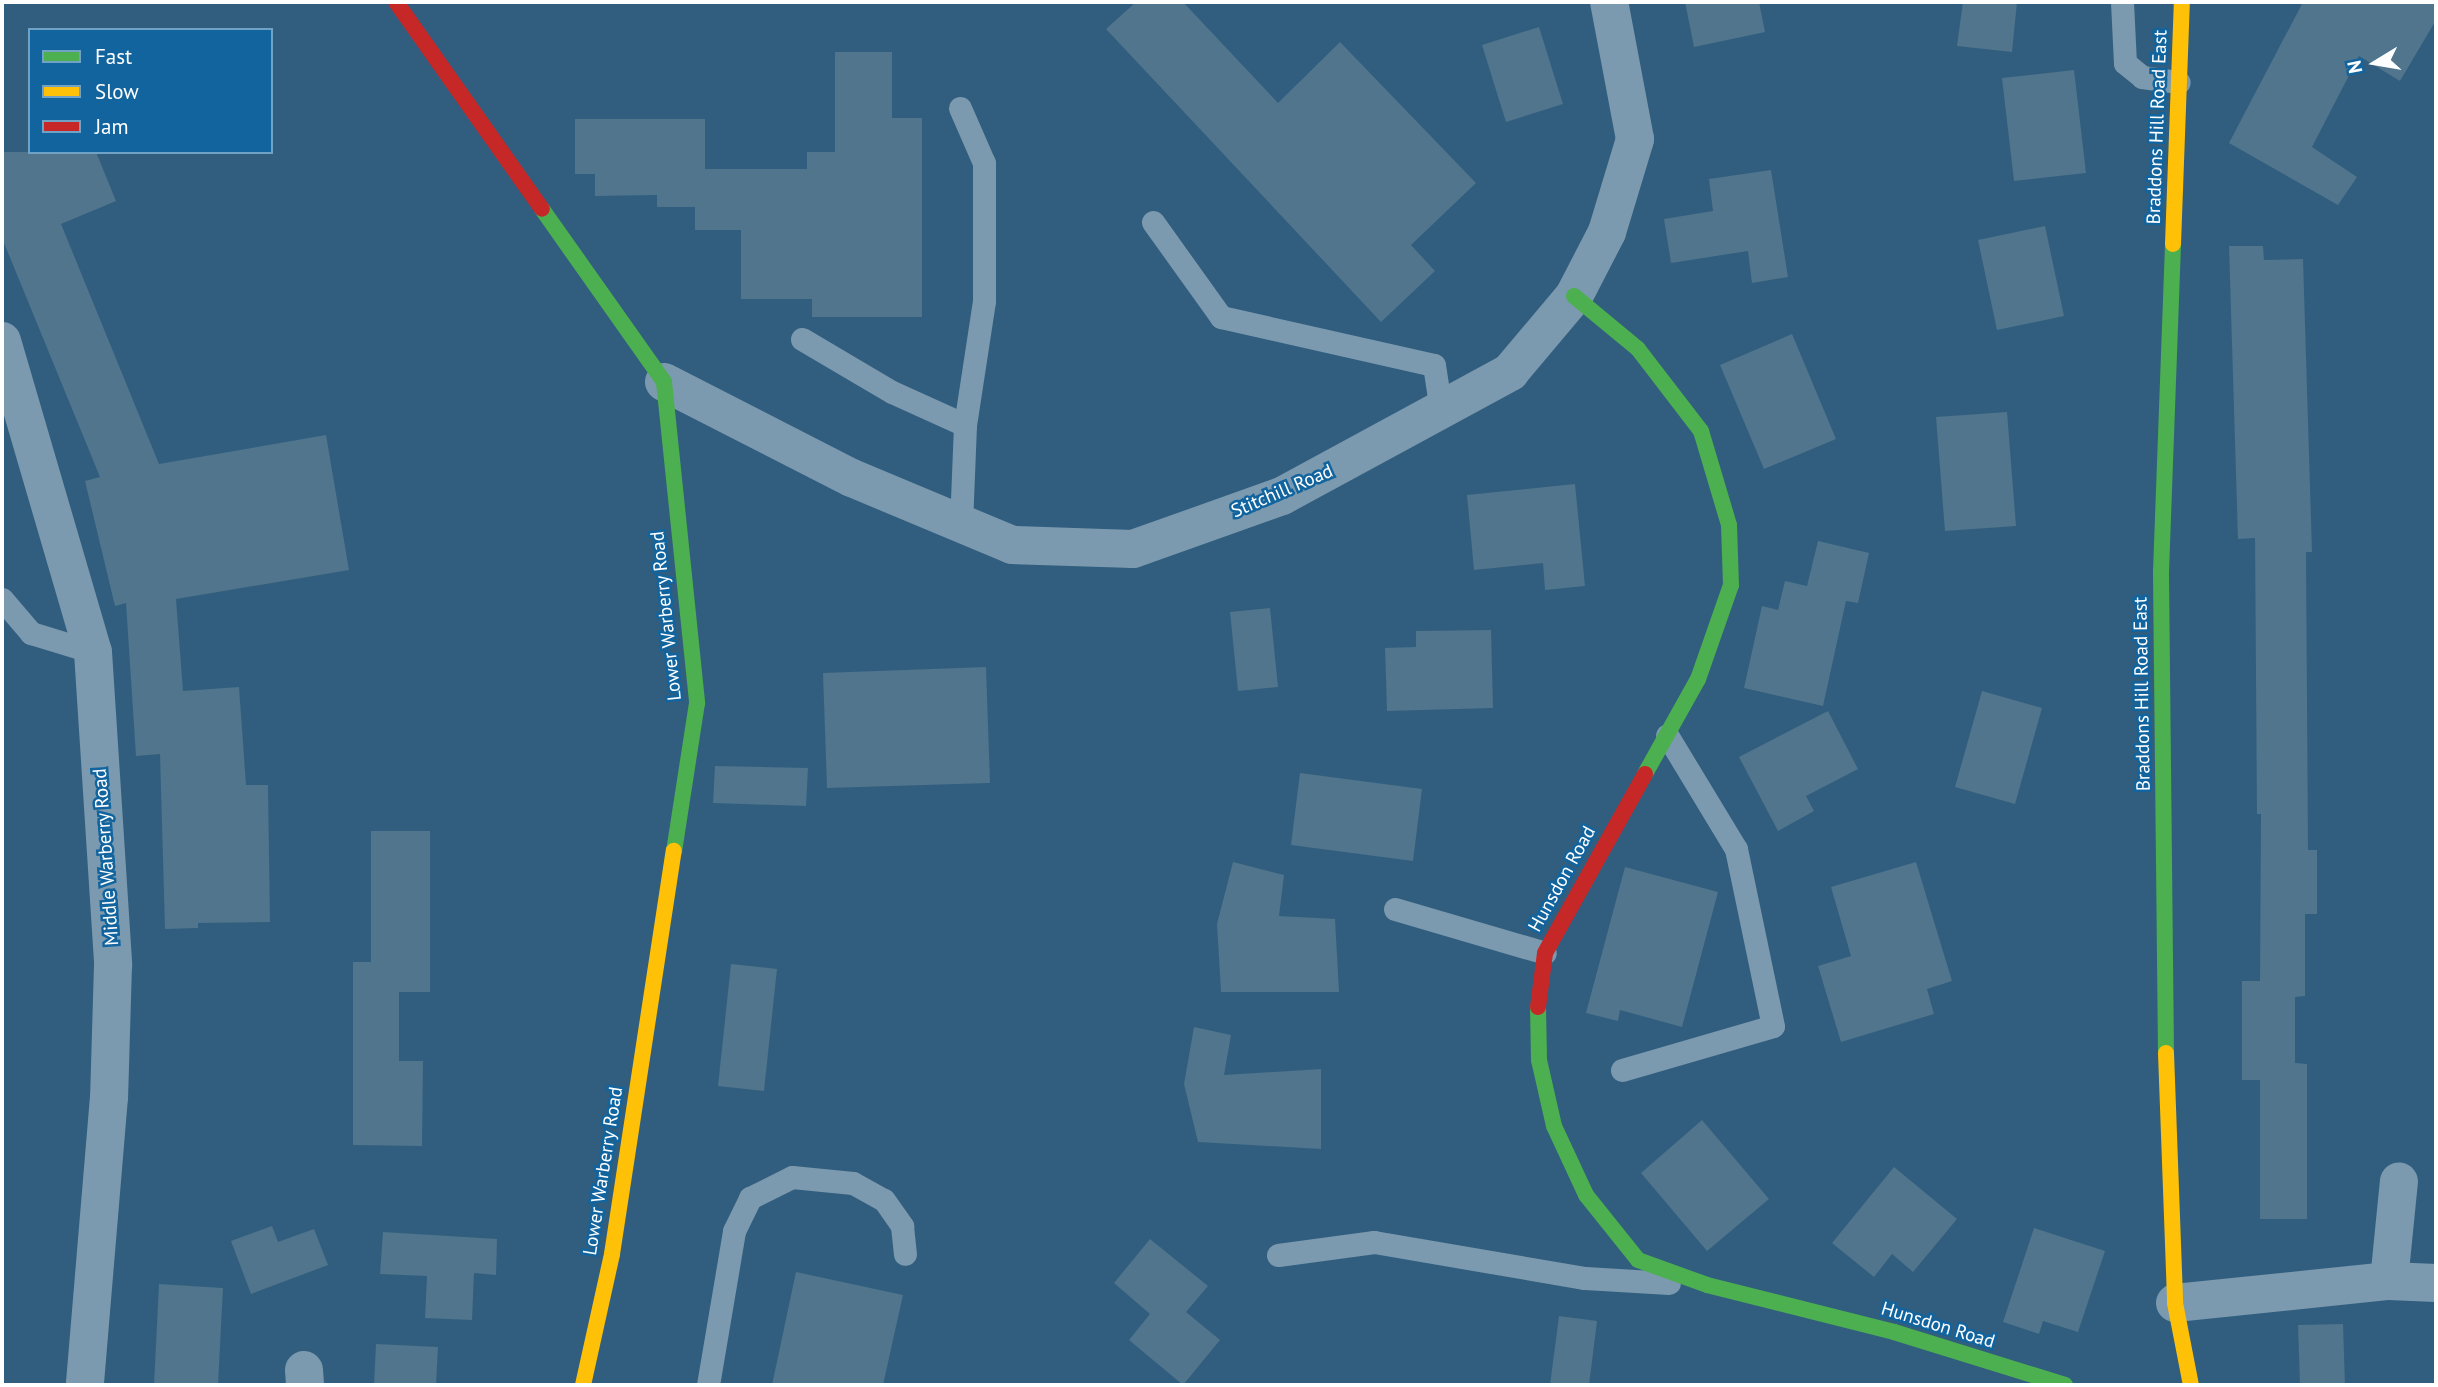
<!DOCTYPE html>
<style>
body{margin:0}
#map{position:relative;width:2438px;height:1387px;overflow:hidden;background:#315e7e;font-family:"PT Sans",sans-serif}
div>[style]{position:absolute}
.building>*{inset:0;background:#50758d}
.lane>*{height:23px;margin:-11.5px;padding:0 11.5px;transform-origin:11.5px;border-radius:11.5px;background:#7c9aaf}
.street>*{height:38px;margin:-19px;padding:0 19px;transform-origin:19px;border-radius:19px;background:#7c9aaf}
.fast>*{height:16px;margin:-8px;padding:0 8px;transform-origin:8px;border-radius:8px;background:#4caf50}
.slow>*{height:16px;margin:-8px;padding:0 8px;transform-origin:8px;border-radius:8px;background:#ffc107}
.jam>*{height:16px;margin:-8px;padding:0 8px;transform-origin:8px;border-radius:8px;background:#c62828}
span{translate:-50% -50%;white-space:nowrap;text-align:center;line-height:1.15;-webkit-text-stroke:5px #11649e;paint-order:stroke}
.street-label{font-size:19px;color:#fff}
.frame{position:absolute;inset:0;border:4px solid #fff;pointer-events:none}
.legend{position:absolute;left:28px;top:28px;width:245px;height:126px;box-sizing:border-box;background:#11649e;border:2px solid #70a2c5;margin:0;padding:9px 12px;list-style:none;font-size:21px;color:#fff}
.legend li{display:flex;align-items:center;gap:14px;height:35px}
.legend b{width:35px;border:2px solid #70a2c5}
.north{position:absolute;left:2340px;top:28px;width:70px;height:70px;-webkit-text-stroke:5px #11649e;paint-order:stroke;rotate:259deg;font-size:19px;font-weight:700;line-height:28px;text-align:center;color:#fff}
.north::after{content:'';display:block;margin:auto;width:24px;height:32px;background:#fff;clip-path:polygon(50% 0,100% 100%,50% 72%,0 100%)}
</style>
<div id="map">
<div class="building">
<div style="clip-path:polygon(1136px 2px,1183px 2px,1278px 103px,1340px 42px,1476px 183px,1411px 245px,1435px 271px,1381px 322px,1106px 29px)"></div>
<div style="clip-path:polygon(1685px 2px,1759px 2px,1765px 32px,1694px 47px)"></div>
<div style="clip-path:polygon(1963px 2px,2017px 2px,2012px 52px,1957px 46px)"></div>
<div style="clip-path:polygon(2303px 2px,2436px 2px,2436px 20px,2400px 81px,2359px 56px,2312px 147px,2357px 177px,2338px 205px,2229px 143px)"></div>
<div style="clip-path:polygon(1539px 27px,1563px 104px,1506px 122px,1482px 45px)"></div>
<div style="clip-path:polygon(835px 52px,892px 52px,892px 118px,922px 118px,922px 317px,812px 317px,812px 299px,741px 299px,741px 230px,695px 230px,695px 207px,657px 207px,657px 195px,595px 196px,595px 174px,575px 174px,575px 119px,705px 119px,705px 169px,807px 169px,807px 152px,835px 152px)"></div>
<div style="clip-path:polygon(2074px 70px,2086px 173px,2014px 181px,2002px 78px)"></div>
<div style="clip-path:polygon(2px 152px,96px 152px,116px 201px,61px 224px,159px 464px,326px 435px,349px 570px,176px 599px,183px 691px,239px 687px,246px 785px,268px 785px,270px 922px,198px 923px,198px 928px,165px 929px,160px 754px,136px 756px,126px 603px,115px 606px,85px 481px,100px 477px,2px 238px)"></div>
<div style="clip-path:polygon(1771px 170px,1788px 277px,1752px 283px,1748px 251px,1671px 263px,1664px 219px,1713px 211px,1709px 179px)"></div>
<div style="clip-path:polygon(2045px 226px,2064px 316px,1997px 330px,1978px 240px)"></div>
<div style="clip-path:polygon(2229px 246px,2263px 246px,2264px 260px,2303px 259px,2312px 552px,2306px 552px,2308px 850px,2317px 850px,2317px 914px,2305px 914px,2305px 996px,2295px 997px,2295px 1063px,2307px 1064px,2307px 1219px,2260px 1219px,2260px 1080px,2242px 1080px,2242px 981px,2260px 981px,2261px 814px,2257px 814px,2255px 538px,2238px 539px)"></div>
<div style="clip-path:polygon(1792px 334px,1836px 439px,1764px 469px,1720px 365px)"></div>
<div style="clip-path:polygon(2007px 412px,2016px 526px,1945px 531px,1936px 417px)"></div>
<div style="clip-path:polygon(1575px 484px,1585px 586px,1545px 590px,1543px 563px,1474px 570px,1467px 495px)"></div>
<div style="clip-path:polygon(1818px 541px,1869px 553px,1858px 603px,1846px 601px,1823px 706px,1744px 688px,1762px 606px,1778px 610px,1785px 581px,1807px 586px)"></div>
<div style="clip-path:polygon(1270px 608px,1278px 687px,1238px 691px,1230px 612px)"></div>
<div style="clip-path:polygon(1491px 630px,1493px 708px,1387px 711px,1385px 648px,1416px 647px,1416px 631px)"></div>
<div style="clip-path:polygon(986px 667px,990px 783px,827px 788px,823px 673px)"></div>
<div style="clip-path:polygon(1982px 691px,2042px 708px,2015px 804px,1955px 787px)"></div>
<div style="clip-path:polygon(1828px 711px,1858px 769px,1806px 796px,1814px 811px,1778px 831px,1739px 757px)"></div>
<div style="clip-path:polygon(715px 766px,808px 768px,806px 806px,713px 803px)"></div>
<div style="clip-path:polygon(1300px 773px,1422px 789px,1413px 861px,1291px 845px)"></div>
<div style="clip-path:polygon(371px 831px,430px 831px,430px 992px,399px 992px,399px 1061px,423px 1061px,422px 1146px,353px 1145px,353px 962px,371px 962px)"></div>
<div style="clip-path:polygon(1233px 862px,1284px 875px,1279px 916px,1335px 919px,1339px 992px,1221px 992px,1217px 924px)"></div>
<div style="clip-path:polygon(1916px 862px,1952px 981px,1927px 989px,1934px 1014px,1841px 1042px,1818px 966px,1851px 956px,1831px 887px)"></div>
<div style="clip-path:polygon(1625px 867px,1718px 892px,1682px 1027px,1620px 1010px,1618px 1021px,1586px 1013px)"></div>
<div style="clip-path:polygon(731px 964px,777px 969px,764px 1091px,718px 1086px)"></div>
<div style="clip-path:polygon(1194px 1027px,1231px 1035px,1224px 1075px,1321px 1069px,1321px 1149px,1198px 1142px,1184px 1084px)"></div>
<div style="clip-path:polygon(1702px 1120px,1769px 1199px,1707px 1251px,1641px 1173px)"></div>
<div style="clip-path:polygon(1894px 1167px,1957px 1219px,1913px 1272px,1892px 1254px,1874px 1277px,1832px 1243px)"></div>
<div style="clip-path:polygon(272px 1226px,278px 1242px,314px 1229px,328px 1265px,251px 1294px,231px 1241px)"></div>
<div style="clip-path:polygon(2034px 1228px,2105px 1251px,2078px 1332px,2043px 1321px,2039px 1334px,2003px 1322px)"></div>
<div style="clip-path:polygon(383px 1232px,497px 1239px,496px 1275px,474px 1273px,472px 1320px,425px 1318px,427px 1276px,380px 1274px)"></div>
<div style="clip-path:polygon(1150px 1239px,1208px 1286px,1186px 1312px,1220px 1340px,1183px 1385px,1129px 1340px,1150px 1314px,1114px 1283px)"></div>
<div style="clip-path:polygon(796px 1272px,903px 1295px,883px 1385px,772px 1385px)"></div>
<div style="clip-path:polygon(159px 1284px,223px 1288px,218px 1385px,154px 1385px)"></div>
<div style="clip-path:polygon(1559px 1316px,1597px 1321px,1589px 1385px,1550px 1385px)"></div>
<div style="clip-path:polygon(2343px 1324px,2345px 1385px,2300px 1385px,2298px 1325px)"></div>
<div style="clip-path:polygon(376px 1344px,438px 1347px,436px 1385px,374px 1385px)"></div>
</div>
<div class="lane">
<div style="left:2122px;top:2px;width:61px;rotate:87.2deg"></div>
<div style="left:2125px;top:63px;width:22px;rotate:39deg"></div>
<div style="left:2142px;top:77px;width:37px;rotate:8deg"></div>
<div style="left:960px;top:108px;width:60px;rotate:66.4deg"></div>
<div style="left:984px;top:163px;width:138px;rotate:90deg"></div>
<div style="left:984px;top:301px;width:125px;rotate:98.7deg"></div>
<div style="left:965px;top:425px;width:99px;rotate:92.3deg"></div>
<div style="left:1153px;top:222px;width:117px;rotate:54.4deg"></div>
<div style="left:1221px;top:317px;width:218px;rotate:12.7deg"></div>
<div style="left:1434px;top:365px;width:47px;rotate:81.3deg"></div>
<div style="left:802px;top:339px;width:104px;rotate:30.5deg"></div>
<div style="left:892px;top:392px;width:80px;rotate:24.3deg"></div>
<div style="left:2px;top:599px;width:45px;rotate:49.5deg"></div>
<div style="left:31px;top:633px;width:65px;rotate:17deg"></div>
<div style="left:1395px;top:909px;width:156px;rotate:16.3deg"></div>
<div style="left:1622px;top:1070px;width:157px;rotate:-16.2deg"></div>
<div style="left:1773px;top:1026px;width:181px;rotate:-101.8deg"></div>
<div style="left:1736px;top:849px;width:133px;rotate:-121.2deg"></div>
<div style="left:1278px;top:1255px;width:97px;rotate:-7.7deg"></div>
<div style="left:1374px;top:1242px;width:214px;rotate:9.7deg"></div>
<div style="left:1585px;top:1278px;width:84px;rotate:3.4deg"></div>
<div style="left:708px;top:1385px;width:156px;rotate:-80.4deg"></div>
<div style="left:734px;top:1231px;width:37px;rotate:-64deg"></div>
<div style="left:750px;top:1198px;width:47px;rotate:-26.6deg"></div>
<div style="left:792px;top:1177px;width:61px;rotate:5.6deg"></div>
<div style="left:853px;top:1183px;width:35px;rotate:29deg"></div>
<div style="left:884px;top:1200px;width:32px;rotate:55deg"></div>
<div style="left:902px;top:1226px;width:28px;rotate:84deg"></div>
</div>
<div class="street">
<div style="left:2px;top:341px;width:324px;rotate:73.7deg"></div>
<div style="left:93px;top:652px;width:314px;rotate:86.3deg"></div>
<div style="left:113px;top:965px;width:132px;rotate:91.7deg"></div>
<div style="left:109px;top:1097px;width:289px;rotate:94.8deg"></div>
<div style="left:664px;top:382px;width:211px;rotate:27.1deg"></div>
<div style="left:852px;top:478px;width:173px;rotate:22.7deg"></div>
<div style="left:1012px;top:545px;width:121px;rotate:1.9deg"></div>
<div style="left:1133px;top:549px;width:158px;rotate:-19.6deg"></div>
<div style="left:1282px;top:496px;width:260px;rotate:-28.5deg"></div>
<div style="left:1510px;top:372px;width:99px;rotate:-49.9deg"></div>
<div style="left:1574px;top:296px;width:72px;rotate:-62.7deg"></div>
<div style="left:1607px;top:232px;width:97px;rotate:-73.2deg"></div>
<div style="left:1635px;top:139px;width:139px;rotate:-100.7deg"></div>
<div style="left:2389px;top:1281px;width:100px;rotate:-84.3deg"></div>
<div style="left:2175px;top:1303px;width:215px;rotate:-5.9deg"></div>
<div style="left:2389px;top:1281px;width:47px;rotate:2.4deg"></div>
<div style="left:304px;top:1370px;width:15px;rotate:86deg"></div>
</div>
<div class="fast">
<div style="left:542px;top:209px;width:212px;rotate:54.8deg"></div>
<div style="left:664px;top:382px;width:323px;rotate:84.1deg"></div>
<div style="left:697px;top:703px;width:150px;rotate:98.8deg"></div>
<div style="left:1574px;top:296px;width:83px;rotate:39.6deg"></div>
<div style="left:1638px;top:349px;width:103px;rotate:52.5deg"></div>
<div style="left:1701px;top:431px;width:98px;rotate:73.4deg"></div>
<div style="left:1729px;top:525px;width:60px;rotate:88.1deg"></div>
<div style="left:1731px;top:585px;width:100px;rotate:109.3deg"></div>
<div style="left:1698px;top:679px;width:109px;rotate:119.2deg"></div>
<div style="left:1538px;top:1007px;width:53px;rotate:88.9deg"></div>
<div style="left:1539px;top:1060px;width:68px;rotate:77.2deg"></div>
<div style="left:1554px;top:1126px;width:76px;rotate:65.1deg"></div>
<div style="left:1586px;top:1195px;width:83px;rotate:51.3deg"></div>
<div style="left:1638px;top:1260px;width:73px;rotate:19.9deg"></div>
<div style="left:1707px;top:1285px;width:193px;rotate:14.1deg"></div>
<div style="left:1894px;top:1332px;width:179px;rotate:17.2deg"></div>
<div style="left:2166px;top:1053px;width:481px;rotate:-90.6deg"></div>
<div style="left:2161px;top:572px;width:328px;rotate:-87.9deg"></div>
</div>
<div class="slow">
<div style="left:2173px;top:244px;width:242px;rotate:-87.9deg"></div>
<div style="left:2166px;top:1053px;width:250px;rotate:87.9deg"></div>
<div style="left:2175px;top:1303px;width:84px;rotate:79deg"></div>
<div style="left:583px;top:1385px;width:134px;rotate:-77.5deg"></div>
<div style="left:612px;top:1254px;width:408px;rotate:-81.3deg"></div>
</div>
<div class="jam">
<div style="left:396px;top:2px;width:253px;rotate:54.8deg"></div>
<div style="left:1538px;top:1007px;width:54px;rotate:-82.6deg"></div>
<div style="left:1545px;top:953px;width:205px;rotate:-60.8deg"></div>
</div>
<div class="street-label">
<span style="left:2157px;top:127px;rotate:-88deg">Braddons Hill Road East</span>
<span style="left:1282px;top:491px;rotate:-23deg">Stitchill Road</span>
<span style="left:666px;top:616px;rotate:-96deg">Lower Warberry Road</span>
<span style="left:2142px;top:694px;rotate:-91deg">Braddons Hill Road East</span>
<span style="left:106px;top:857px;rotate:-94deg">Middle Warberry Road</span>
<span style="left:1562px;top:879px;rotate:-61deg">Hunsdon Road</span>
<span style="left:603px;top:1171px;rotate:-81deg">Lower Warberry Road</span>
<span style="left:1938px;top:1325px;rotate:17deg">Hunsdon Road</span>
</div>
<div class="frame"></div>
<ul class="legend">
<li><b style="height:9px;background:#4caf50"></b>Fast</li>
<li><b style="height:9px;background:#ffc107"></b>Slow</li>
<li><b style="height:9px;background:#c62828"></b>Jam</li>
</ul>
<div class="north">N</div>
</div>
